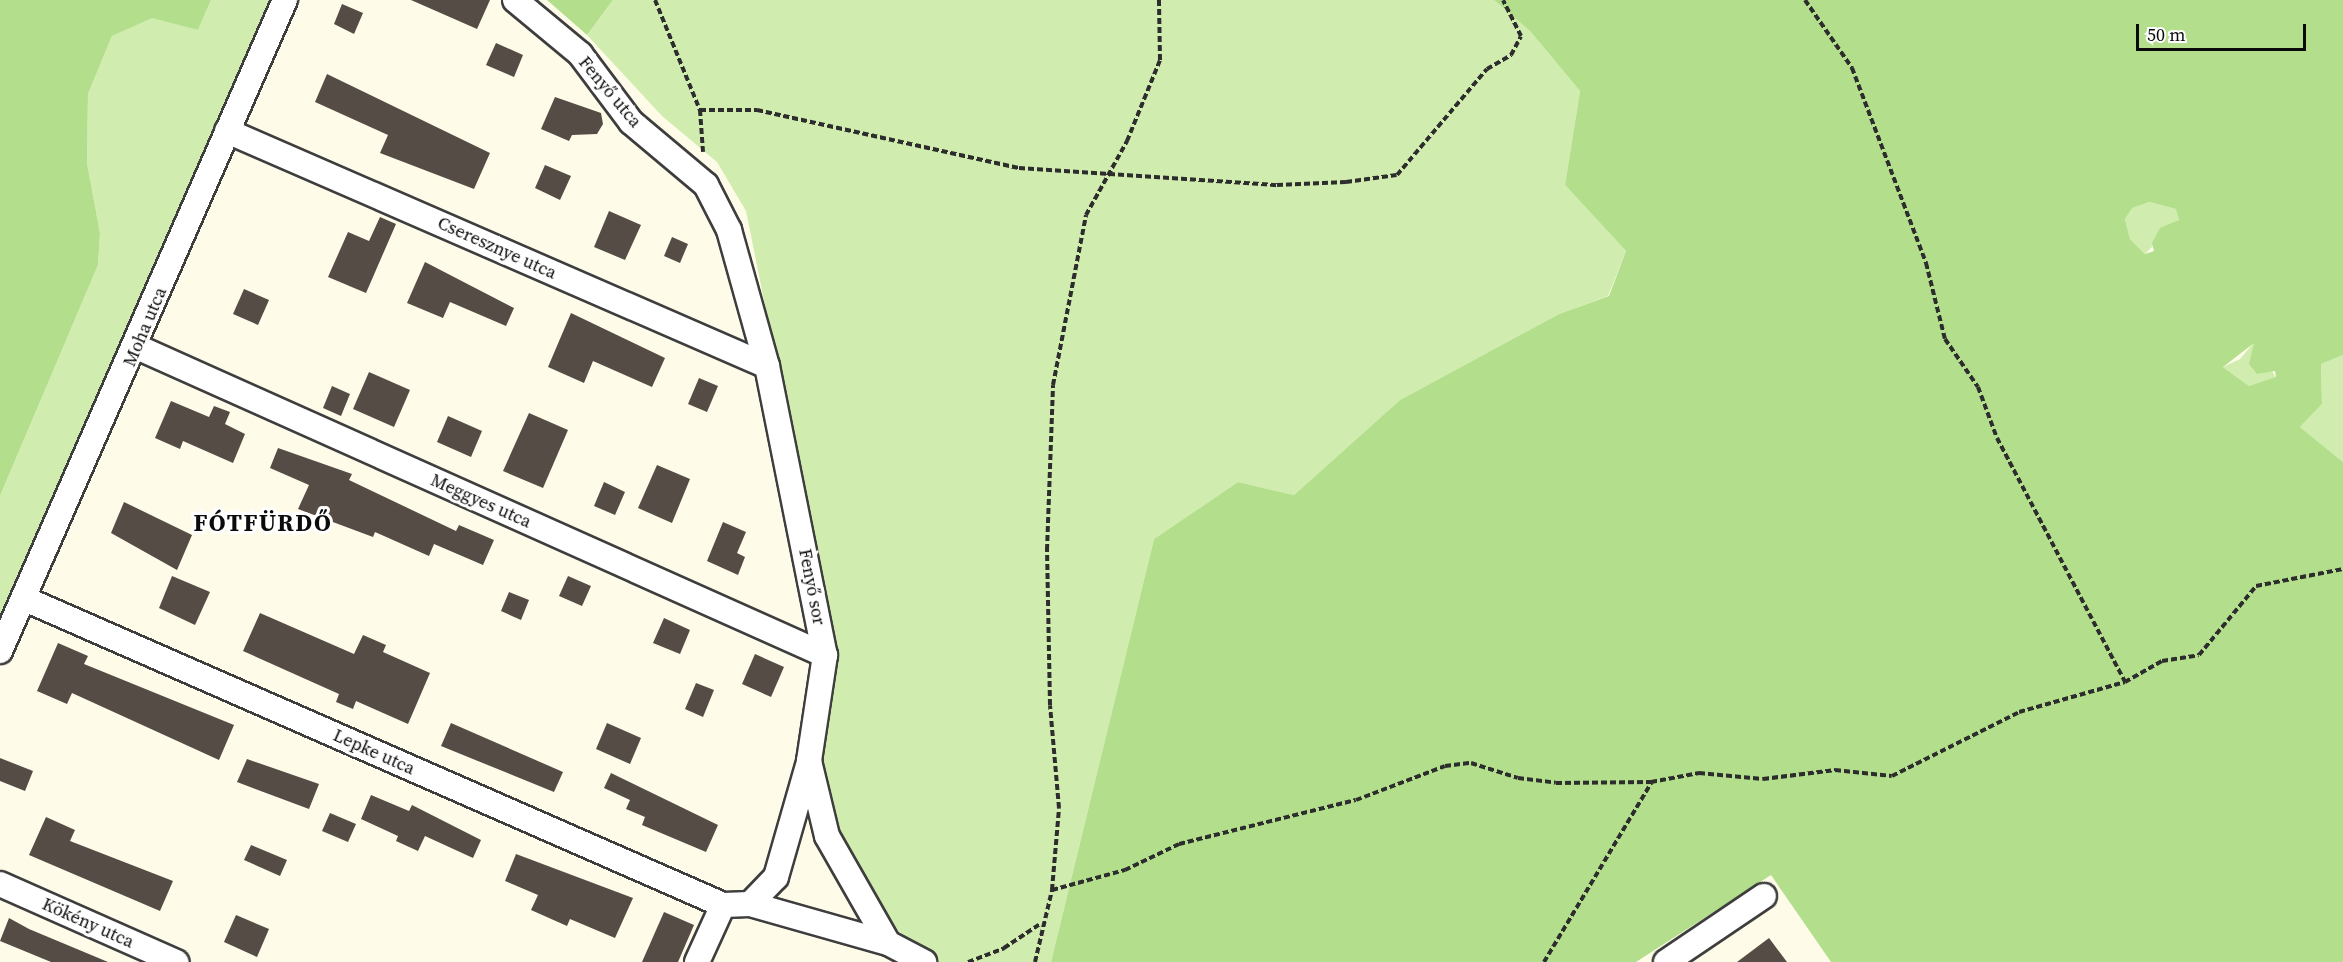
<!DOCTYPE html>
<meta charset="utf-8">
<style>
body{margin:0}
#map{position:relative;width:2343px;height:962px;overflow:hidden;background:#fffbe9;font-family:"Source Serif 4",serif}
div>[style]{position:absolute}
.green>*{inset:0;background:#d0edaf}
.forest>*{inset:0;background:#b3df8d}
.building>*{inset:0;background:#554c46}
.path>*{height:4px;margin-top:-2px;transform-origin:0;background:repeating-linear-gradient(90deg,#2d2d2d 0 6px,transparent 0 9px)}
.roads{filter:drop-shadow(2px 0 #3e3e3e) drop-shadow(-2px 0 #3e3e3e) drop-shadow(0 2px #3e3e3e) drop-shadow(0 -2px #3e3e3e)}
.street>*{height:24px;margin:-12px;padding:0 12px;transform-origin:12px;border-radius:12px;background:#fff}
span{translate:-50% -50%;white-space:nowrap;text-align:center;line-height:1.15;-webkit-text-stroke:6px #fff;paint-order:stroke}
.street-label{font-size:18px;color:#0b0b0b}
.district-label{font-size:24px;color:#0b0b0b;font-weight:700;letter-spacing:1.5px}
.scale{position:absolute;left:2136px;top:24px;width:170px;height:27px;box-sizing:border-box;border:3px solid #0b0b0b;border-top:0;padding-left:8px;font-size:18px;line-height:21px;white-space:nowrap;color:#0b0b0b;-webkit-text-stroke:4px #fff;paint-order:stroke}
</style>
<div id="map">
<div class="green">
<div style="clip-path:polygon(211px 0,273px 0,0 615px,0 496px,98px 265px,100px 233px,87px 163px,88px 94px,112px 36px,152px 17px,198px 30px)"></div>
<div style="clip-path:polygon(613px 0,1494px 0,1530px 31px,1580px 91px,1565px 185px,1626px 251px,1608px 296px,1559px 314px,1400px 400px,1294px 495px,1238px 482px,1154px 539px,1051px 962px,932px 962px,863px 898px,841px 844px,822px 769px,830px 627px,746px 211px,717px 162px,662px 116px,587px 35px)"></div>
<div style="clip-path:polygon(2148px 202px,2177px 209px,2179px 220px,2145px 254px,2130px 239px,2125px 219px,2131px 208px)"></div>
<div style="clip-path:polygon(2255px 341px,2276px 378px,2249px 386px,2223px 367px,2240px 359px)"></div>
<div style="clip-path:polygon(2343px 355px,2343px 462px,2300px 427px,2322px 404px,2321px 364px)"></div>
</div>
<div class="forest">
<div style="clip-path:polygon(0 0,211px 0,198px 30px,152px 18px,112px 36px,88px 94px,87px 163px,100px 233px,98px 265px,0 496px)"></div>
<div style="clip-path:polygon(547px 0,613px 0,587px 35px)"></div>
<div style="clip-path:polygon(evenodd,1494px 0,2343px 0,2343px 355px,2321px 364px,2322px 404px,2300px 427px,2343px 462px,2343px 962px,1831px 962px,1771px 875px,1636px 962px,1051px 962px,1154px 539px,1238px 482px,1294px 495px,1400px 400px,1559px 314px,1609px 296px,1626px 251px,1565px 185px,1580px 91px,1530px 31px,1494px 0,2149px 202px,2176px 209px,2179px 220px,2160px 228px,2152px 243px,2154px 251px,2145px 254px,2130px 239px,2125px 219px,2132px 208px,2149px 202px,1494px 0,2254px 343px,2249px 364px,2257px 374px,2275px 371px,2276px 377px,2249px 386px,2223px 367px,2254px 343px)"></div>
</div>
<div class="building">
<div style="clip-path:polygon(411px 0,490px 0,477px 29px)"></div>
<div style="clip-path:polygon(342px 4px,363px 13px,354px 34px,334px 24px)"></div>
<div style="clip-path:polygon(496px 43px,523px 55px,514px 77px,486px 65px)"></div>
<div style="clip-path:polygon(327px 74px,490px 153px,474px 189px,380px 153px,388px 135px,315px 102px)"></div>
<div style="clip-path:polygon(555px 97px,601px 113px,603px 124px,597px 134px,572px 135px,569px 141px,541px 129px)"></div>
<div style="clip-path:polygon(545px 165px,571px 176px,560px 200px,535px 188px)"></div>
<div style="clip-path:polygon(609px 211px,641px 225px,625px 260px,594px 247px)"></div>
<div style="clip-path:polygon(380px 217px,396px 224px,366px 293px,328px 277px,348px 232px,369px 241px)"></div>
<div style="clip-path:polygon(672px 237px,688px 244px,680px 263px,664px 256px)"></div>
<div style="clip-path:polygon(425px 262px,514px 308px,506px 326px,450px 302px,443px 318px,407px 303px)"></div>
<div style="clip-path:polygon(244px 289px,269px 300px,258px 325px,233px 314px)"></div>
<div style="clip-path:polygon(571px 313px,665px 358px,652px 387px,593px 361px,584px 383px,548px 367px)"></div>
<div style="clip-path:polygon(369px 372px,410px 390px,394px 427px,353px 409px)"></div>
<div style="clip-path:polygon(699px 378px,718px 386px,707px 412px,688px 404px)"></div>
<div style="clip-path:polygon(332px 386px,350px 394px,341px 416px,323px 408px)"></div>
<div style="clip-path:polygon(171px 401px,209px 417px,214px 406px,230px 412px,225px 424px,245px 434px,233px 463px,183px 441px,180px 449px,155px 438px)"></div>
<div style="clip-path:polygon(529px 413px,568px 430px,543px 488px,503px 471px)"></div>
<div style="clip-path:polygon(448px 416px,482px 431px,471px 457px,437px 442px)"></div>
<div style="clip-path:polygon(278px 448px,352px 474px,349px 480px,456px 531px,459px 525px,494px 540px,483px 565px,434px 544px,429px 556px,375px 532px,373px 537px,298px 509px,309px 485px,270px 468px)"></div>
<div style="clip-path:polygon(657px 465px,690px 479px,672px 523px,638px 508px)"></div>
<div style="clip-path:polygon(604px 482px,625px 492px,615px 515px,594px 506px)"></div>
<div style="clip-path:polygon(124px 502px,192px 535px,177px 570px,111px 533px)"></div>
<div style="clip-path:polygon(723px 522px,746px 532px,737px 553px,745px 557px,738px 575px,707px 561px)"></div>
<div style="clip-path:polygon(172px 576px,210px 592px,195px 625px,159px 608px)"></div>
<div style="clip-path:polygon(568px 576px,591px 586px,582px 606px,559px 596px)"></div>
<div style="clip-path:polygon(509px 592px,529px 600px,521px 620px,501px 611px)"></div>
<div style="clip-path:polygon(260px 613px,354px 654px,363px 635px,386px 645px,383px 652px,430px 673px,408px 724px,356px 701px,353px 709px,336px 702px,339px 694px,243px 651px)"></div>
<div style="clip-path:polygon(664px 618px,690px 630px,680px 654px,653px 643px)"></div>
<div style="clip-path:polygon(58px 643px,88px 656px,84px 664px,234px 725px,219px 760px,72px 693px,67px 704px,37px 691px)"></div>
<div style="clip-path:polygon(755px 654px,784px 667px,771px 697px,742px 684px)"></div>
<div style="clip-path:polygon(696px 683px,714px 690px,703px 717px,685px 709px)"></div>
<div style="clip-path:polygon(451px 723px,563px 772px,554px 792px,441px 746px)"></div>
<div style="clip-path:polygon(607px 723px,641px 738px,630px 764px,596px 749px)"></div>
<div style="clip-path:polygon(0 758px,33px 771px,25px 791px,0 781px)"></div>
<div style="clip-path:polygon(247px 759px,319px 784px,309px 809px,237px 782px)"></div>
<div style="clip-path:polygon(611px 773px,718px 825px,706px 852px,642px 825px,645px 817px,626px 809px,630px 800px,604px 788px)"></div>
<div style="clip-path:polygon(371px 795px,409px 811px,412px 805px,481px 840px,473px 858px,425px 836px,418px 851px,396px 841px,398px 836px,361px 819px)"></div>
<div style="clip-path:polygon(330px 813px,356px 824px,348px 842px,322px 831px)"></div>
<div style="clip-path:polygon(46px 817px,75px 830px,70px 841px,173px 881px,160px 911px,29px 855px)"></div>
<div style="clip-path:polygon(251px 845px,287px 860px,280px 876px,244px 860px)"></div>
<div style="clip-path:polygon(516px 854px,633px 898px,615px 938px,570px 919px,567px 926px,531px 910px,538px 895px,505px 881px)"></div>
<div style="clip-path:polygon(664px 912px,694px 925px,678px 962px,642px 962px)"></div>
<div style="clip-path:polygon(236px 915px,269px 929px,257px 957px,224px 942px)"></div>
<div style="clip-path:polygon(9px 918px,29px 929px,108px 962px,51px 962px,0 941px)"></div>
<div style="clip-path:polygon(1769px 938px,1787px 962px,1737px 962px)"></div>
</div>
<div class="path">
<div style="left:655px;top:0;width:119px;rotate:67.8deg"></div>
<div style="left:700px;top:110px;width:42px;rotate:85.9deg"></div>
<div style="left:1805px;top:0;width:83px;rotate:55.3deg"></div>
<div style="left:1852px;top:68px;width:209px;rotate:69.2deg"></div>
<div style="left:1926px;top:263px;width:78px;rotate:76deg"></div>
<div style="left:1945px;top:339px;width:58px;rotate:55.5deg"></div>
<div style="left:1978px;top:387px;width:54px;rotate:69.6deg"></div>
<div style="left:1997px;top:438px;width:276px;rotate:62.3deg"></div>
<div style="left:700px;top:110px;width:57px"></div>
<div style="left:757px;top:110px;width:268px;rotate:12.5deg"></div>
<div style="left:1019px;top:168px;width:259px;rotate:3.8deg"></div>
<div style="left:1277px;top:185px;width:69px;rotate:-2.5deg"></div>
<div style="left:1346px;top:182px;width:51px;rotate:-7.8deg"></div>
<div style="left:1397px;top:175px;width:139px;rotate:-49.7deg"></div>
<div style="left:1487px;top:69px;width:28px;rotate:-30deg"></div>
<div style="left:1511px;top:55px;width:21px;rotate:-62deg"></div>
<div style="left:1521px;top:36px;width:40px;rotate:-116.6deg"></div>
<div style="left:1052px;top:890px;width:76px;rotate:-15.3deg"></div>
<div style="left:1125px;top:870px;width:60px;rotate:-25.7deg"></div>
<div style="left:1179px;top:844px;width:182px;rotate:-14deg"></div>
<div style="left:1356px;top:800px;width:95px;rotate:-20.9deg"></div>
<div style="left:1445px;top:766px;width:26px;rotate:-7deg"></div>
<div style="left:1471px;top:763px;width:49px;rotate:17.7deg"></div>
<div style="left:1518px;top:778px;width:38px;rotate:7deg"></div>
<div style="left:1556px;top:783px;width:95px;rotate:-0.6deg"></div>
<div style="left:1651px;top:782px;width:49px;rotate:-10.6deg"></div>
<div style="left:1699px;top:773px;width:64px;rotate:5.4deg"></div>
<div style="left:1763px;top:779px;width:73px;rotate:-7.1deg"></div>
<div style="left:1835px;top:770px;width:57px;rotate:6deg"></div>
<div style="left:1892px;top:776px;width:142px;rotate:-26.7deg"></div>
<div style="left:2019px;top:712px;width:110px;rotate:-15.8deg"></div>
<div style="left:2125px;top:682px;width:43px;rotate:-29.6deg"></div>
<div style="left:2162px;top:661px;width:37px;rotate:-9deg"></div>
<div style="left:2199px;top:655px;width:89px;rotate:-50.4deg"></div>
<div style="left:2256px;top:586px;width:89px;rotate:-11.1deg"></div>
<div style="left:968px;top:962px;width:39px;rotate:-21deg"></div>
<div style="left:1004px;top:948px;width:43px;rotate:-33.7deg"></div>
<div style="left:1035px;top:962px;width:74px;rotate:-76.7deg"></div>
<div style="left:1052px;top:890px;width:82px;rotate:-85.1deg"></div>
<div style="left:1059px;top:808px;width:103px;rotate:-95deg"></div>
<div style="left:1050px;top:705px;width:155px;rotate:-91.1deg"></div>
<div style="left:1047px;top:550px;width:165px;rotate:-87.9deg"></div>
<div style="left:1053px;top:385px;width:173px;rotate:-79deg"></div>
<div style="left:1086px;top:215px;width:85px;rotate:-61deg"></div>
<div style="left:1127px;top:141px;width:87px;rotate:-67.8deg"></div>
<div style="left:1160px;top:60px;width:60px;rotate:-91deg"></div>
<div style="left:1544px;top:962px;width:209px;rotate:-59.1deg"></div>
</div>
<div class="roads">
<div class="street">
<div style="left:515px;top:0;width:85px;rotate:39.7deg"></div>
<div style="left:580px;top:54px;width:85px;rotate:53.1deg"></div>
<div style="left:631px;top:122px;width:98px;rotate:40deg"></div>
<div style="left:706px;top:185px;width:51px;rotate:62.9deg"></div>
<div style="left:729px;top:230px;width:141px;rotate:74.4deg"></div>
<div style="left:767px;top:366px;width:295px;rotate:78.7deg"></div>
<div style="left:825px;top:655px;width:107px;rotate:98.6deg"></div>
<div style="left:809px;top:761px;width:77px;rotate:76.5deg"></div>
<div style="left:827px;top:836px;width:123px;rotate:60.3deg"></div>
<div style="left:888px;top:943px;width:41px;rotate:27.8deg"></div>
<div style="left:227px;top:131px;width:589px;rotate:23.52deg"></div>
<div style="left:137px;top:347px;width:754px;rotate:24.12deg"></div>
<div style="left:25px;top:599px;width:762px;rotate:23.67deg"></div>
<div style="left:0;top:651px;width:711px;rotate:-66.36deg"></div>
<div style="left:0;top:884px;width:193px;rotate:23.9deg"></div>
<div style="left:750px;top:904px;width:143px;rotate:15.8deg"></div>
<div style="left:697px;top:962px;width:63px;rotate:-65.5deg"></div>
<div style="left:723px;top:905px;width:27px;rotate:-2deg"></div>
<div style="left:750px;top:904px;width:37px;rotate:-46deg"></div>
<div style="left:776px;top:877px;width:120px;rotate:-74deg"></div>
<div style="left:1666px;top:962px;width:118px;rotate:-34deg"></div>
</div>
</div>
<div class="street-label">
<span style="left:610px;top:92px;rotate:50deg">Fenyő utca</span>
<span style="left:497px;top:248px;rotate:24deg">Cseresznye utca</span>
<span style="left:145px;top:327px;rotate:-67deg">Moha utca</span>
<span style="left:481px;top:501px;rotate:24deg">Meggyes utca</span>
<span style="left:812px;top:587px;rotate:79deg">Fenyő sor</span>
<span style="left:374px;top:752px;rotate:24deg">Lepke utca</span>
<span style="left:88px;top:923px;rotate:24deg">Kökény utca</span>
</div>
<div class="district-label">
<span style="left:263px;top:523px">FÓTFÜRDŐ</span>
</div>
<div class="scale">50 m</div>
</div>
